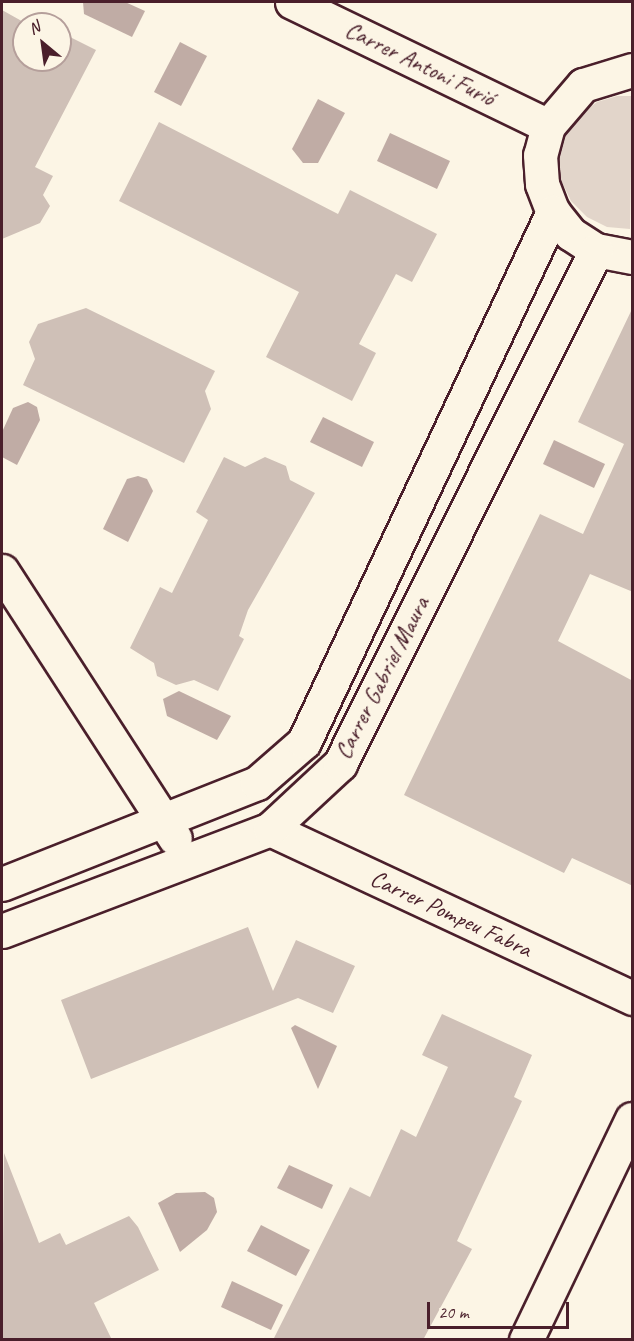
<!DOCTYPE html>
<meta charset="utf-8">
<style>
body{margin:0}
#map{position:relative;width:634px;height:1341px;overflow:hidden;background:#fcf5e5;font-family:Caveat,sans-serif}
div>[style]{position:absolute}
.green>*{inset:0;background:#e2d5ca}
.water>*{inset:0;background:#c0aca5}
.building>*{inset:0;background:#cfc0b7}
.roads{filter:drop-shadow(2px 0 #4a1f2b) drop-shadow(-2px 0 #4a1f2b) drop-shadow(0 2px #4a1f2b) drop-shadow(0 -2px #4a1f2b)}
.street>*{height:33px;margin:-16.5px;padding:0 16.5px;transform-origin:16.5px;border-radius:16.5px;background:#fcf5e5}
span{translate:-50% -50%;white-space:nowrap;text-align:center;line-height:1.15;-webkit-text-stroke:6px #fcf5e5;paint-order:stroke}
.street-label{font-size:24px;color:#4a1f2b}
.frame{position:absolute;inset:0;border:3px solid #4a1f2b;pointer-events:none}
.north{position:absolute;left:12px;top:12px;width:60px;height:60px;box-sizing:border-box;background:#fcf5e5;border:2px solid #b59f9b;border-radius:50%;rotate:331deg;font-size:16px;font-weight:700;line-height:24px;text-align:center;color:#4a1f2b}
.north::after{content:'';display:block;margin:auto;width:21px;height:27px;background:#4a1f2b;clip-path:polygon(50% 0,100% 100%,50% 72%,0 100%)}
.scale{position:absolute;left:427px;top:1302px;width:142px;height:27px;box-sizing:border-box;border:3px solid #4a1f2b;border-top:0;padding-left:8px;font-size:18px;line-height:21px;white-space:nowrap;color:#4a1f2b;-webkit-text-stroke:4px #fcf5e5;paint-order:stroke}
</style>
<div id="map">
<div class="green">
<div style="clip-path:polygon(617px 96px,632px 96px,630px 229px,607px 227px,587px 217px,571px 201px,561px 180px,559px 157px,565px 135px,578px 116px,597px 102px)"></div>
</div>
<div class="water">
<div style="clip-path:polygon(125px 2px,145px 11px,132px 37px,84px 14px,83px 2px)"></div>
<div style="clip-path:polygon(180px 42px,207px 56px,181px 106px,154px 92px)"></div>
<div style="clip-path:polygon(318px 99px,345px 113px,318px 163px,303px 163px,292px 149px)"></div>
<div style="clip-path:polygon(390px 133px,450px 161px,437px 189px,377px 161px)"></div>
<div style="clip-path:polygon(28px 402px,37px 407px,40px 420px,17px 465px,2px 457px,2px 432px,13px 408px)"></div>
<div style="clip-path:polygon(323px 417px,374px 442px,362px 467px,310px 442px)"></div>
<div style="clip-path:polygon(554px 440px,605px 464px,594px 488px,543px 464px)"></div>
<div style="clip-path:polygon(138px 476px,147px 479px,153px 491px,128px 542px,103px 529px,127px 479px)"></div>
<div style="clip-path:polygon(179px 691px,231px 716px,217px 740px,167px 716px,163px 699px)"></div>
<div style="clip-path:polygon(295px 1025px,337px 1046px,318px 1089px,291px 1028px)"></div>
<div style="clip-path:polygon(289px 1165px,333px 1185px,322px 1209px,277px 1188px)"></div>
<div style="clip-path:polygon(205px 1192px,214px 1198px,217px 1212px,207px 1230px,180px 1252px,158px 1203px,176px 1193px)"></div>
<div style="clip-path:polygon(261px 1225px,310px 1250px,296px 1276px,247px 1251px)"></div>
<div style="clip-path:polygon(232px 1281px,283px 1305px,271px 1330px,221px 1307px)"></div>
</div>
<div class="building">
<div style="clip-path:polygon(2px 10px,27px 24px,24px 60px,60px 60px,60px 32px,96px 50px,35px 167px,53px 176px,43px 195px,50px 206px,40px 223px,2px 239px)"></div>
<div style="clip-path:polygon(159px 122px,338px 214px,350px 190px,437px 234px,412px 282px,396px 274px,359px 344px,376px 353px,352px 401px,266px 357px,299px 292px,119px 201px)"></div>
<div style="clip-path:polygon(633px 307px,633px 592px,590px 574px,558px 641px,633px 681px,633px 886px,572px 858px,564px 873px,404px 795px,540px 514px,583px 534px,624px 444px,578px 422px)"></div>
<div style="clip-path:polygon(86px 308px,215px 371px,205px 391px,211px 409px,184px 463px,23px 385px,35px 359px,29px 342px,38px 324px)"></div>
<div style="clip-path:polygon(224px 457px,245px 467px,265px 457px,286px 466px,290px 480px,315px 493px,248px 610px,239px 636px,244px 639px,218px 691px,194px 680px,176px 685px,157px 676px,154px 663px,130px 648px,160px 587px,172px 593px,208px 520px,196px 512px)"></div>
<div style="clip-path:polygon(248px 927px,273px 991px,296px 940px,355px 966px,333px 1013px,298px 998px,91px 1079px,61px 1000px)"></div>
<div style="clip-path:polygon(442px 1014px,532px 1055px,514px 1097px,522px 1101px,457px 1241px,472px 1249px,423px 1340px,273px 1340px,350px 1187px,370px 1197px,401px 1129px,416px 1137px,448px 1067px,422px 1055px)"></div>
<div style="clip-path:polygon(4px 1153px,39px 1243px,60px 1233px,66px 1245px,129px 1216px,138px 1227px,159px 1270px,94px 1303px,112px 1340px,2px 1340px)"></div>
</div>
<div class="roads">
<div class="street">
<div style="left:292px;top:2px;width:284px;rotate:25.8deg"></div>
<div style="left:632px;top:70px;width:51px;rotate:163deg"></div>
<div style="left:583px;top:85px;width:54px;rotate:130.5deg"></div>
<div style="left:548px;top:126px;width:30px;rotate:105deg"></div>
<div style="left:540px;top:155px;width:29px;rotate:86deg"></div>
<div style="left:542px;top:184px;width:30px;rotate:69deg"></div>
<div style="left:553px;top:212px;width:28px;rotate:51deg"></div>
<div style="left:571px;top:234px;width:30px;rotate:33deg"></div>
<div style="left:596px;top:250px;width:37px;rotate:11deg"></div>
<div style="left:2px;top:571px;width:318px;rotate:57.1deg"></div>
<div style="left:270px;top:829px;width:400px;rotate:25deg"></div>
<div style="left:2px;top:884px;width:274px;rotate:-21.6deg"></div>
<div style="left:257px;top:783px;width:62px;rotate:-41.1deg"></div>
<div style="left:304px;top:742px;width:586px;rotate:-64.84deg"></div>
<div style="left:2px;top:931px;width:287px;rotate:-20.8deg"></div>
<div style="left:270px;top:829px;width:96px;rotate:-42.9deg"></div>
<div style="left:340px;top:764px;width:574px;rotate:-63.52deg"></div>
<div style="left:526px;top:1340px;width:245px;rotate:-64.4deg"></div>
</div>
</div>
<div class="street-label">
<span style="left:420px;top:64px;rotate:26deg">Carrer Antoni Furió</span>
<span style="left:382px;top:678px;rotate:-63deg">Carrer Gabriel Maura</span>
<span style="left:451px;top:914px;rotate:25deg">Carrer Pompeu Fabra</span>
</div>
<div class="frame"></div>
<div class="north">N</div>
<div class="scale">20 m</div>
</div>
